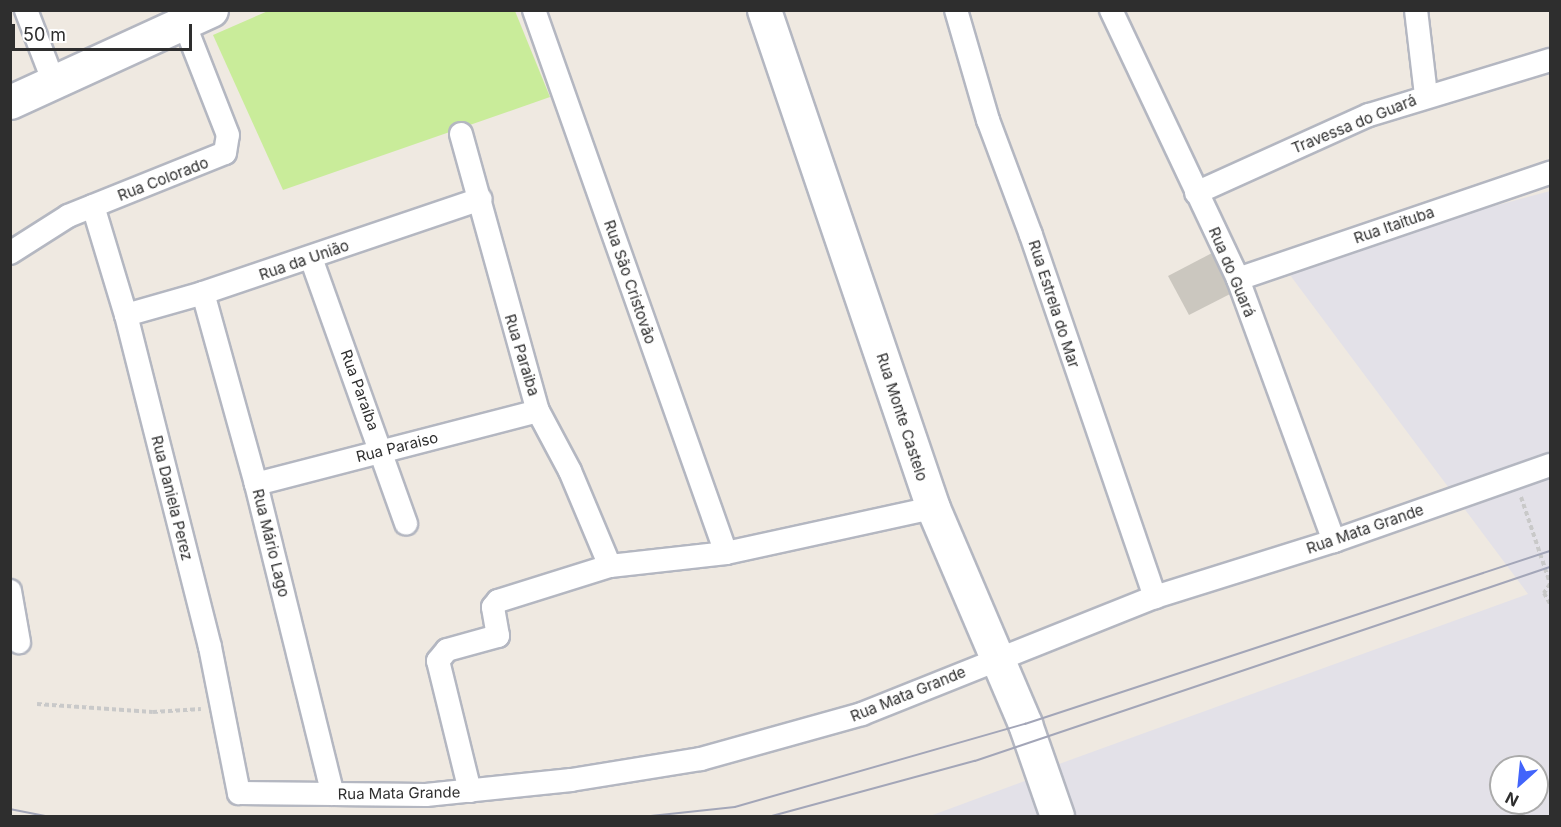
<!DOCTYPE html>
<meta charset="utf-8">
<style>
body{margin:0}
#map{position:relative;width:1561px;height:827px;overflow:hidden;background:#efe9e1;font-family:Inter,sans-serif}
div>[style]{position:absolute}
.industrial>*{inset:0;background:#e3e1e8}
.pitch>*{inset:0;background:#c9ec9a}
.building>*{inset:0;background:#cbc7bf}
.path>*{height:4px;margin-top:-2px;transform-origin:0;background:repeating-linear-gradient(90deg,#c9c9c9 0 4.5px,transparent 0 7.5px)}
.roads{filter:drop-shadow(2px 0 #b4b7c1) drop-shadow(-2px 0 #b4b7c1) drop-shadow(0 2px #b4b7c1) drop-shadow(0 -2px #b4b7c1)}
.street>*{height:22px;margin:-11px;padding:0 11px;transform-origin:11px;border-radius:11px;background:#fff}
.secondary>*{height:33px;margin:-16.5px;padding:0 16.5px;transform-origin:16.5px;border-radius:16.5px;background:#fff}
.tram>*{height:1.5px;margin:-0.75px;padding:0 0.75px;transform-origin:0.75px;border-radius:0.75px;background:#a3a6b8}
span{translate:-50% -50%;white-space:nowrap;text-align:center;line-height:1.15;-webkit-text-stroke:4.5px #fff;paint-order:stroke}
.street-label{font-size:15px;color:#2e2e2e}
.frame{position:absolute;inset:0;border:12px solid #2e2e2e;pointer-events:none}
.north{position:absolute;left:1489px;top:755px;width:60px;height:60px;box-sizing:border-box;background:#fff;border:2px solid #ababab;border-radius:50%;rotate:207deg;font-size:16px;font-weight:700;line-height:24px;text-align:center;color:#2e2e2e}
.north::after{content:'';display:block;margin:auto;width:21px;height:27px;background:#4264fb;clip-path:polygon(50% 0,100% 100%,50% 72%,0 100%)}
.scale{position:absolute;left:12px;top:24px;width:180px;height:27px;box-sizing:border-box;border:3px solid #2e2e2e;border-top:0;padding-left:8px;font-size:18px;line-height:21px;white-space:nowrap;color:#2e2e2e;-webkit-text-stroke:4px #fff;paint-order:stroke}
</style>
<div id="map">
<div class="industrial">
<div style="clip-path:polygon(evenodd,1550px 191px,1550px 816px,930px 816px,1060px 768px,1059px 764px,1528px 594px,1281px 263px,1550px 191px,1501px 767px,1537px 767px,1537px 803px,1501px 803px,1501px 767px)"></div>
</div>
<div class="pitch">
<div style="clip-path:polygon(268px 11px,515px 11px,550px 97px,283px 190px,213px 35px)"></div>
</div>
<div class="building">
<div style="clip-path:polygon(1212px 253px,1234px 292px,1189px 315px,1168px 276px)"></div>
</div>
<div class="path">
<div style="left:1521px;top:497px;width:91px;rotate:71.4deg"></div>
<div style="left:1550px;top:584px;width:11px;rotate:124deg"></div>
<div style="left:1544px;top:593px;width:13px;rotate:61deg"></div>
<div style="left:37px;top:704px;width:116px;rotate:3.9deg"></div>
<div style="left:153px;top:712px;width:48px;rotate:-3.6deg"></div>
</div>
<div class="roads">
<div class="street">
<div style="left:26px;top:10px;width:78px;rotate:69deg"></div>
<div style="left:534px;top:10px;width:576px;rotate:70.53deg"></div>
<div style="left:956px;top:10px;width:115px;rotate:73.8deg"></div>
<div style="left:988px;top:120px;width:123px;rotate:69.5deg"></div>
<div style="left:1031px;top:235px;width:383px;rotate:71.1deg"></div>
<div style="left:1111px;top:10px;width:297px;rotate:64.7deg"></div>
<div style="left:1238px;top:279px;width:279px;rotate:69.9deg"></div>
<div style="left:1416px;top:10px;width:86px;rotate:83.3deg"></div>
<div style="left:461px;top:134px;width:288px;rotate:74.5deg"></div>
<div style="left:538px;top:411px;width:68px;rotate:61.9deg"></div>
<div style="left:570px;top:471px;width:103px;rotate:67.2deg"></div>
<div style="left:1196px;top:193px;width:190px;rotate:-24.3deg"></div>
<div style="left:1369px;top:115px;width:189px;rotate:-16.9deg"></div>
<div style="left:93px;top:206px;width:114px;rotate:73.2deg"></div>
<div style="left:126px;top:315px;width:342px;rotate:75.8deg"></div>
<div style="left:210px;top:647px;width:149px;rotate:78.8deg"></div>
<div style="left:239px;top:793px;width:187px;rotate:0.6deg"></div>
<div style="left:426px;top:795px;width:146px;rotate:-5.9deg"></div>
<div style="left:571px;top:780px;width:132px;rotate:-9.2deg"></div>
<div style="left:701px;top:759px;width:167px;rotate:-15.6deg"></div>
<div style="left:862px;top:714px;width:315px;rotate:-21.8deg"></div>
<div style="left:1155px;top:597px;width:188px;rotate:-17.4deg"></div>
<div style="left:1334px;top:541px;width:229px;rotate:-19.4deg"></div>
<div style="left:10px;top:253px;width:69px;rotate:-32.5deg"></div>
<div style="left:68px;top:216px;width:169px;rotate:-21.9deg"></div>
<div style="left:225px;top:153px;width:18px;rotate:-81deg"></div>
<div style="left:228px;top:135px;width:134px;rotate:-111.4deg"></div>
<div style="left:311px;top:258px;width:282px;rotate:70.3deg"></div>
<div style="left:1238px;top:279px;width:330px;rotate:-18.8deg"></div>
<div style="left:203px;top:293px;width:198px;rotate:74.5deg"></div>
<div style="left:256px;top:484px;width:319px;rotate:76.1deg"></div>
<div style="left:126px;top:315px;width:80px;rotate:-15.9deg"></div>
<div style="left:203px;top:293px;width:293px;rotate:-18.7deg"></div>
<div style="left:256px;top:484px;width:291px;rotate:-14.5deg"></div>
<div style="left:10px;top:591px;width:52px;rotate:80deg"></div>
<div style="left:470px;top:791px;width:134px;rotate:-103.8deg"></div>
<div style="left:438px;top:661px;width:14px;rotate:-51deg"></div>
<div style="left:447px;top:650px;width:53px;rotate:-15.4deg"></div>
<div style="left:498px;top:636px;width:29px;rotate:-100deg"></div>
<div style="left:493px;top:607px;width:8px;rotate:-50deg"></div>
<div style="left:498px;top:601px;width:117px;rotate:-17.4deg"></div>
<div style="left:610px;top:566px;width:117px;rotate:-6.4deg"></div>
<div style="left:726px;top:553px;width:212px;rotate:-12.3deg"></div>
</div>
<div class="secondary">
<div style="left:764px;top:10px;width:526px;rotate:71.25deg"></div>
<div style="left:933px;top:508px;width:235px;rotate:66.9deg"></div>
<div style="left:1025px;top:724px;width:97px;rotate:70.8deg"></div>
<div style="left:10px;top:102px;width:221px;rotate:-24.6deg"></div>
</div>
</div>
<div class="tram">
<div style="left:10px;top:809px;width:37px;rotate:11deg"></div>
<div style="left:651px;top:816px;width:84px;rotate:-6.1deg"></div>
<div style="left:735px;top:807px;width:302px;rotate:-16deg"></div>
<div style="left:1025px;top:724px;width:553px;rotate:-18.24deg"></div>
<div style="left:772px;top:816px;width:210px;rotate:-15.2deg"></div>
<div style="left:975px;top:761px;width:607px;rotate:-18.64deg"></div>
</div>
<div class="street-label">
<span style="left:1354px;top:124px;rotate:-22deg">Travessa do Guará</span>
<span style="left:163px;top:179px;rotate:-21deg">Rua Colorado</span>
<span style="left:1394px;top:225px;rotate:-19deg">Rua Itaituba</span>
<span style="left:304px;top:260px;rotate:-19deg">Rua da União</span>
<span style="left:1232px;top:272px;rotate:67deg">Rua do Guará</span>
<span style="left:630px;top:282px;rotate:71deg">Rua São Cristovão</span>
<span style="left:1054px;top:304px;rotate:72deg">Rua Estrela do Mar</span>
<span style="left:522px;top:355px;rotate:73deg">Rua Paraiba</span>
<span style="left:360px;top:390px;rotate:70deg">Rua Paraíba</span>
<span style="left:902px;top:417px;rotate:72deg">Rua Monte Castelo</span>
<span style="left:397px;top:447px;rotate:-14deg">Rua Paraiso</span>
<span style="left:172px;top:498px;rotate:76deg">Rua Daniela Perez</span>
<span style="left:1365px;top:529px;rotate:-19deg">Rua Mata Grande</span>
<span style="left:271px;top:543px;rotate:76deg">Rua Mário Lago</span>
<span style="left:908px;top:694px;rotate:-22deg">Rua Mata Grande</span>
<span style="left:399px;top:793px;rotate:-1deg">Rua Mata Grande</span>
</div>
<div class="frame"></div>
<div class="north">N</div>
<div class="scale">50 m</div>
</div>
